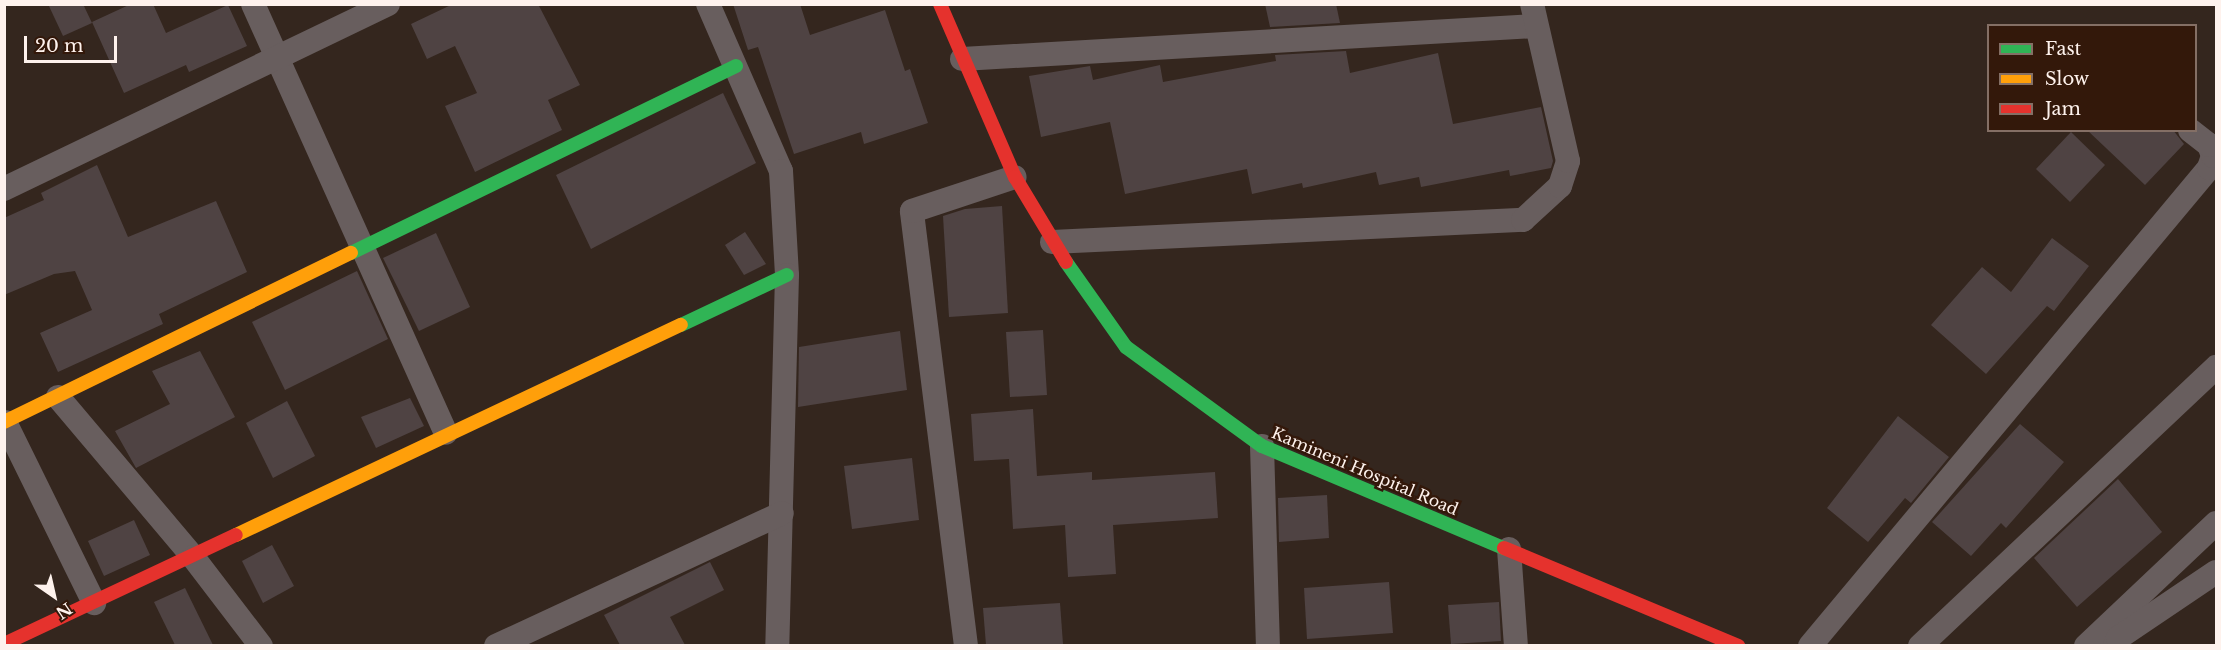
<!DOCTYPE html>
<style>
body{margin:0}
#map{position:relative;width:2221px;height:650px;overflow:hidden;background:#34261e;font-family:"Libre Baskerville",serif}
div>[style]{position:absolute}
.building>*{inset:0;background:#4f4343}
.street>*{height:24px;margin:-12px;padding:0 12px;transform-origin:12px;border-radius:12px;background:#685e5e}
.fast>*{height:14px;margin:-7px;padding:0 7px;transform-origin:7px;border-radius:7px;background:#30b455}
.slow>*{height:14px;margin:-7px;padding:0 7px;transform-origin:7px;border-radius:7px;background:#ff9f0a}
.jam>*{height:14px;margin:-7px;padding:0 7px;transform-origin:7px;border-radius:7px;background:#e5322d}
span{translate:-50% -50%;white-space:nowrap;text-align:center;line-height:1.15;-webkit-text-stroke:5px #33180a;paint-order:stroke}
.street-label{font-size:16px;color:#fef2ed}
.frame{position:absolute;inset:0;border:6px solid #fef2ed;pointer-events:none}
.legend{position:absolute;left:1987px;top:24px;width:210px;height:108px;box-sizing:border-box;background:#33180a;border:2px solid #846f65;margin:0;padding:8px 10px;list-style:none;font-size:18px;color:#fef2ed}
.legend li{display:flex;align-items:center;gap:12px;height:30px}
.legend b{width:30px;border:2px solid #846f65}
.north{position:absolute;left:24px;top:566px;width:60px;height:60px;-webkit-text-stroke:4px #33180a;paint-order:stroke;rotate:146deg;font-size:16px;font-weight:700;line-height:24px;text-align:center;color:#fef2ed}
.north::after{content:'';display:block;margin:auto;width:21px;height:27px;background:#fef2ed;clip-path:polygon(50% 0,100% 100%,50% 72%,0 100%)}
.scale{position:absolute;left:24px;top:36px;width:93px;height:27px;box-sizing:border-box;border:3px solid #fef2ed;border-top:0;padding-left:8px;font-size:18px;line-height:21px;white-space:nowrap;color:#fef2ed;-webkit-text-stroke:4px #33180a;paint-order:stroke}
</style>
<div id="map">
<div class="building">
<div style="clip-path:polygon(48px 4px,83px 4px,92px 23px,63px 36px)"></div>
<div style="clip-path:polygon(131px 4px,153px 4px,166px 33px,228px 5px,247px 46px,189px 72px,186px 65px,124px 93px,92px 22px)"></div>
<div style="clip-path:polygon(453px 4px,538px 4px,580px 85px,548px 100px,562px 130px,475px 172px,445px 106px,477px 93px,455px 46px,427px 59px,411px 24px)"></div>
<div style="clip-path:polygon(733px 4px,800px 4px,810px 35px,885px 10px,905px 71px,910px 69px,928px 123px,864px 144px,861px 132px,794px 154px,758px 47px,748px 50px)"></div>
<div style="clip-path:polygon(1265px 4px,1336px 4px,1340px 23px,1270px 27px)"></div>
<div style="clip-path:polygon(1346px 51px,1350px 73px,1438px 53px,1453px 124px,1541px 107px,1553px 161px,1551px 168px,1510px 176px,1509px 170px,1421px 187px,1419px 177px,1379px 185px,1376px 172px,1303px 188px,1302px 183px,1252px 194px,1247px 169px,1125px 194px,1110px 122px,1041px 137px,1029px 76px,1090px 66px,1093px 80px,1160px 65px,1163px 82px,1270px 62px,1276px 61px,1275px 55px)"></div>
<div style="clip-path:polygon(723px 93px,756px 163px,591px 249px,556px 175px)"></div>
<div style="clip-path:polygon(2087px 130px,2173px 130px,2184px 144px,2145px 185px)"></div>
<div style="clip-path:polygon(2071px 132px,2105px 165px,2070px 202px,2036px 169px)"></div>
<div style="clip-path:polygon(97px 165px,128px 237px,216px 201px,247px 272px,159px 314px,163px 324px,58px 372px,40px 333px,92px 310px,75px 271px,54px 274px,4px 295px,4px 218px,44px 200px,41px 193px)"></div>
<div style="clip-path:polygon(1002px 206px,1008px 313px,949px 317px,943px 216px,965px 209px)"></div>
<div style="clip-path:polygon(745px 232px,766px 264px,744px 275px,725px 245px)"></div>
<div style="clip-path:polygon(436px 233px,470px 307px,419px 331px,383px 258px)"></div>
<div style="clip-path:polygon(2052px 238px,2089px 266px,2054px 311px,2047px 306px,1986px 374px,1931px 325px,1982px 267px,2011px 292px)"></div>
<div style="clip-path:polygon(357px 271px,388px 339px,285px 390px,252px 322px)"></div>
<div style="clip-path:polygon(1043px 330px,1047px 395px,1010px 397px,1006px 332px)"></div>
<div style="clip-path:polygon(900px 331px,907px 390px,798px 407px,799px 347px)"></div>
<div style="clip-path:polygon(200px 351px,235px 417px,136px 468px,115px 431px,170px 404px,152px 371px)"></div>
<div style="clip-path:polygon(410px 398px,424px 426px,376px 448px,361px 417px)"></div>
<div style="clip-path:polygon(287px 401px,315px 456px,273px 478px,246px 423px)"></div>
<div style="clip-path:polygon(1033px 409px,1037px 476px,1092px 472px,1092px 480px,1215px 472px,1218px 518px,1113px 525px,1116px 574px,1068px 577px,1065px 525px,1013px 529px,1009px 459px,974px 461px,971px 414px)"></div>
<div style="clip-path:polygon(1898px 416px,1949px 457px,1911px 503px,1905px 498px,1868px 542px,1827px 508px)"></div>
<div style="clip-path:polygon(2020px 424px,2064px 462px,2006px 528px,2001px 523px,1971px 556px,1932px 522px)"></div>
<div style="clip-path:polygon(912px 458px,919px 520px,852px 529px,844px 466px)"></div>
<div style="clip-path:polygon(2118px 479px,2162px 532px,2077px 607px,2034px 558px)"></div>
<div style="clip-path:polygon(1327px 495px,1329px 538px,1279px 542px,1278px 498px)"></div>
<div style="clip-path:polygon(134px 520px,150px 555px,104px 576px,88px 541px)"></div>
<div style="clip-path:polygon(272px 545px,294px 586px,263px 603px,242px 561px)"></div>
<div style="clip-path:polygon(710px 562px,724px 590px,670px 617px,685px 645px,620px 645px,604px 615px)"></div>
<div style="clip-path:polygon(1389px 582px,1393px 633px,1307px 639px,1304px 588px)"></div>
<div style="clip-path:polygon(185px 588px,213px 645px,175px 645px,154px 602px)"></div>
<div style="clip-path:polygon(1499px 602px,1501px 641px,1451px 644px,1448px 605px)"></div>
<div style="clip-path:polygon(1060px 603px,1063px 644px,986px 645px,983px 608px)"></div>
</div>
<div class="street">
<div style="left:253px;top:4px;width:470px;rotate:65.8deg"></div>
<div style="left:708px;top:4px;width:182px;rotate:66.4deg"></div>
<div style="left:781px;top:171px;width:104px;rotate:86.7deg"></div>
<div style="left:787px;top:275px;width:371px;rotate:91.5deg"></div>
<div style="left:962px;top:59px;width:575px;rotate:-3.29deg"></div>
<div style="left:4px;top:189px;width:426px;rotate:-25.7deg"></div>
<div style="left:1052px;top:242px;width:472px;rotate:-2.7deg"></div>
<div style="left:1523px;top:220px;width:50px;rotate:-42.6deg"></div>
<div style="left:1560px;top:186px;width:26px;rotate:-72deg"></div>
<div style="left:1568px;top:161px;width:161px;rotate:-102.9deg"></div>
<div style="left:58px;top:397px;width:209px;rotate:49.8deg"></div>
<div style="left:193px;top:557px;width:112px;rotate:52.6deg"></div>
<div style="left:5px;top:422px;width:202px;rotate:63.8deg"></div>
<div style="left:1262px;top:446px;width:200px;rotate:88.3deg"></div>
<div style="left:1509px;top:549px;width:97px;rotate:85.9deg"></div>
<div style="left:496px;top:646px;width:315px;rotate:-24.9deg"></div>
<div style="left:966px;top:646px;width:438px;rotate:-97.1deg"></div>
<div style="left:912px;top:211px;width:108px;rotate:-18.3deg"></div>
<div style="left:1810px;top:646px;width:623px;rotate:-50.15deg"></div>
<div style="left:2209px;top:168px;width:13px;rotate:-72deg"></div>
<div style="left:2213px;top:156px;width:12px;rotate:-110deg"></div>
<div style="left:2209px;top:145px;width:24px;rotate:-142deg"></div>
<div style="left:1920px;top:646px;width:407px;rotate:-43.3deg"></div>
<div style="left:2086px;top:646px;width:179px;rotate:-43.4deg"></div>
<div style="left:2115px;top:646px;width:9px;rotate:-69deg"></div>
<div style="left:2118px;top:638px;width:118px;rotate:-34deg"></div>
</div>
<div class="fast">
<div style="left:351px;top:253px;width:428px;rotate:-25.9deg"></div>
<div style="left:1066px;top:262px;width:104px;rotate:54.8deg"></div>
<div style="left:1126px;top:347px;width:168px;rotate:36.1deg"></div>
<div style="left:1262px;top:446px;width:263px;rotate:22.9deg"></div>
<div style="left:681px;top:325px;width:117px;rotate:-25.3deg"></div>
</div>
<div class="slow">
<div style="left:4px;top:422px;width:386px;rotate:-26deg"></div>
<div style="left:236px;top:535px;width:492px;rotate:-25.3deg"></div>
</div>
<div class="jam">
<div style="left:940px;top:4px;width:189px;rotate:66.6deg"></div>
<div style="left:1015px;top:177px;width:99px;rotate:59deg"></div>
<div style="left:1504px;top:548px;width:254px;rotate:22.7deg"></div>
<div style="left:4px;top:644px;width:256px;rotate:-25.2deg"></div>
</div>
<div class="street-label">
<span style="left:1365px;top:471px;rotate:23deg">Kamineni Hospital Road</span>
</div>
<div class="frame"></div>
<ul class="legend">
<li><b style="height:8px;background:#30b455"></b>Fast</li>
<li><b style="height:8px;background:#ff9f0a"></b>Slow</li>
<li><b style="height:8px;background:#e5322d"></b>Jam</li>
</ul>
<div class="north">N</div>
<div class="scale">20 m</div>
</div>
